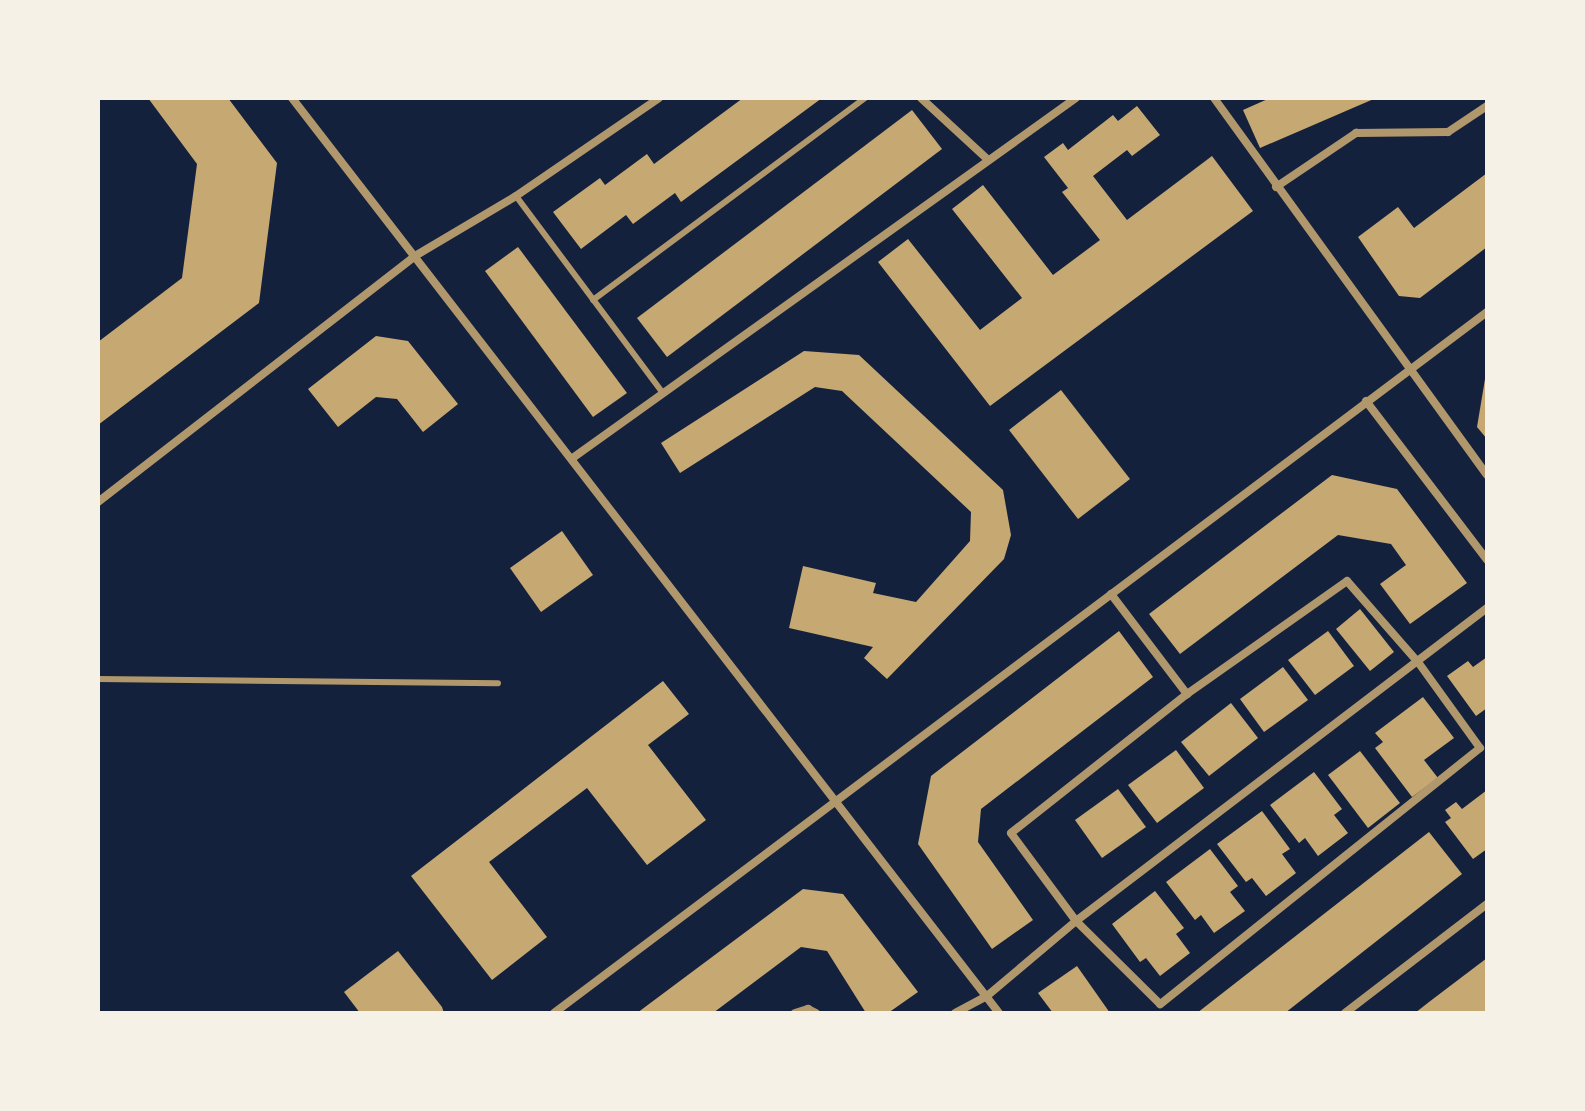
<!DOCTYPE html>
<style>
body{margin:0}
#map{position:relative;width:1585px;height:1111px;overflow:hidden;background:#14213d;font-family:"Space Grotesk",sans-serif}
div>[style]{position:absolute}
.building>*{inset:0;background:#c6a872}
.service>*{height:6px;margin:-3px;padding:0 3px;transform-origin:3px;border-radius:3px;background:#b1986c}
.minor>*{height:8px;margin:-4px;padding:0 4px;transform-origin:4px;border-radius:4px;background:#b1986c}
span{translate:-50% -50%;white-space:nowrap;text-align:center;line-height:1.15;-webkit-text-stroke:6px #f6f1e7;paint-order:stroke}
.frame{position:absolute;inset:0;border:100px solid #f6f1e7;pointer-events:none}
</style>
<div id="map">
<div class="building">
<div style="clip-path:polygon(148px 98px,228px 98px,277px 163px,259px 303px,98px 425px,98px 342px,182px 278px,197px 164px)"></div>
<div style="clip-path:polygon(743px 98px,822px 98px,681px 202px,675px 193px,633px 224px,626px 215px,581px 249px,553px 212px,600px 178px,605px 185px,647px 154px,654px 164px)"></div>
<div style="clip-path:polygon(1270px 98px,1376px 98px,1260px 148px,1243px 110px)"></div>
<div style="clip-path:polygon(1137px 106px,1160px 135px,1132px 156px,1127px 150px,1093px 176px,1127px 220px,1212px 156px,1253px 211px,990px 406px,878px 262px,908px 239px,980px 330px,1022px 298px,952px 209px,983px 185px,1053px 275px,1100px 240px,1062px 192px,1068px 188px,1044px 157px,1063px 143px,1068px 150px,1113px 115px,1118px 121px)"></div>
<div style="clip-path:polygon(912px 110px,942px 149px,667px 357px,637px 318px)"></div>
<div style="clip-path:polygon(1487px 173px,1487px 247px,1420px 298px,1399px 296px,1358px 237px,1398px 207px,1414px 228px)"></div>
<div style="clip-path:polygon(518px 247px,627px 393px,593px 417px,485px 271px)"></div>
<div style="clip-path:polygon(376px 336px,408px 341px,458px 404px,423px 432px,397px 399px,376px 397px,338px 427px,308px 389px)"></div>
<div style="clip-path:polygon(804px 351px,859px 355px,1003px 490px,1011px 535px,1004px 559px,887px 679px,864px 658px,873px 647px,789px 628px,803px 566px,876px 583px,873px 593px,916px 602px,970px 541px,971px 512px,842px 391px,815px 387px,680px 473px,661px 443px)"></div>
<div style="clip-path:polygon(1487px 367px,1487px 439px,1477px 427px)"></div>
<div style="clip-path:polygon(1061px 390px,1130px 479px,1078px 519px,1009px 430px)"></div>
<div style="clip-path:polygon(1332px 475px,1397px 489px,1467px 583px,1410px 624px,1380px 584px,1406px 565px,1391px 544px,1338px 535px,1180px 654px,1149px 614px)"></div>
<div style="clip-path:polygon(562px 531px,593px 575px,541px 612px,510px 568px)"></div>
<div style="clip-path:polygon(1360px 609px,1394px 652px,1370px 671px,1336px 629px)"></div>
<div style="clip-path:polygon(1119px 631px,1153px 677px,981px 809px,978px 842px,1033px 920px,992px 949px,918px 844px,931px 776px)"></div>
<div style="clip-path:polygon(1328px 631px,1354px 666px,1315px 695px,1288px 660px)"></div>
<div style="clip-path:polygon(1487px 657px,1487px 708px,1476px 716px,1447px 676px,1468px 661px,1473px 667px)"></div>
<div style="clip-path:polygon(1283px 667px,1308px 700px,1264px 732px,1240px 699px)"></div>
<div style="clip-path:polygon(663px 681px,689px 714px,648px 745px,706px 820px,647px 865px,587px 788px,489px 862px,547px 937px,492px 980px,411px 876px)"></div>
<div style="clip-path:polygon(1423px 697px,1454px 738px,1424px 760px,1438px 778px,1412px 797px,1375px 748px,1383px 742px,1375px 733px)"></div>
<div style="clip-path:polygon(1231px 703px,1258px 738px,1209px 776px,1181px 742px)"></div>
<div style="clip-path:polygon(1176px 750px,1204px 788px,1157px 823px,1128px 785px)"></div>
<div style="clip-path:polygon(1360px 751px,1400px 803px,1368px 828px,1328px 775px)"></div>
<div style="clip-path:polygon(1314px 772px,1342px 809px,1334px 815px,1348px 833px,1318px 856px,1305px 838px,1299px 843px,1270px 805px)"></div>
<div style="clip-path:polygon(1118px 789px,1146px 827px,1102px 858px,1075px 820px)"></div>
<div style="clip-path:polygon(1487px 790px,1487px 849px,1473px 859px,1445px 822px,1451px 818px,1445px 810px,1456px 802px,1462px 809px)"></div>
<div style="clip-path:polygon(1262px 811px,1290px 849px,1282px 854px,1296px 873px,1266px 896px,1252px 878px,1246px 882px,1217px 844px)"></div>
<div style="clip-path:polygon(1429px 832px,1462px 874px,1285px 1013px,1197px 1013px)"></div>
<div style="clip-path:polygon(1210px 849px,1238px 886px,1230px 892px,1245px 911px,1214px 933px,1201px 915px,1195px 920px,1166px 882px)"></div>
<div style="clip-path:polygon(803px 889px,843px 894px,918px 992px,888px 1013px,866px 1013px,827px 951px,801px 947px,713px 1013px,637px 1013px)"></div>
<div style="clip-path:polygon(1155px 891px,1184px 928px,1176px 934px,1190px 953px,1160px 976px,1146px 958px,1140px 962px,1112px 924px)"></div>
<div style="clip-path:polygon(398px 951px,442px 1007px,444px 1013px,360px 1013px,344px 992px)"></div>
<div style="clip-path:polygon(1487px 958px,1487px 1013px,1415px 1013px,1429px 1002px)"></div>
<div style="clip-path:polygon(1077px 966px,1110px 1013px,1053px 1013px,1038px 993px)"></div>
</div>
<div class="service">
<div style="left:516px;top:196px;width:246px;rotate:53.3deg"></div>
<div style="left:593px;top:300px;width:339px;rotate:-36.6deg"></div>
<div style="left:98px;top:679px;width:400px;rotate:0.6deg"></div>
</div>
<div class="minor">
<div style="left:292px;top:98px;width:1156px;rotate:52.31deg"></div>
<div style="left:921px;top:98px;width:88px;rotate:42.7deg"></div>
<div style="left:1214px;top:98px;width:465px;rotate:54.1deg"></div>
<div style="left:1276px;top:187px;width:97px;rotate:-34deg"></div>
<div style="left:1356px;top:133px;width:92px;rotate:-0.6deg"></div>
<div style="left:1448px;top:132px;width:47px;rotate:-33.7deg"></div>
<div style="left:1366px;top:401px;width:200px;rotate:52.7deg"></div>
<div style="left:574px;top:457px;width:617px;rotate:-35.57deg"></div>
<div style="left:98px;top:502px;width:401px;rotate:-37.8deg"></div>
<div style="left:415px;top:256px;width:117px;rotate:-30.7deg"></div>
<div style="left:516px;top:196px;width:173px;rotate:-34.4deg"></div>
<div style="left:1347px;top:581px;width:108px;rotate:48.8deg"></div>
<div style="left:1418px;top:662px;width:106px;rotate:54.2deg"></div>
<div style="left:1480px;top:748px;width:410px;rotate:141.3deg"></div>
<div style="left:1160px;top:1004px;width:118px;rotate:-135.3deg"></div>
<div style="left:1076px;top:921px;width:109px;rotate:-126.5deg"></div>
<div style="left:1011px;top:833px;width:224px;rotate:-38.3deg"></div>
<div style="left:1187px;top:694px;width:196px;rotate:-35.2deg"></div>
<div style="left:1111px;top:594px;width:126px;rotate:52.8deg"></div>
<div style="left:554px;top:1013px;width:1167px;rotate:-36.92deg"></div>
<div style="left:795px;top:1013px;width:14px;rotate:-17deg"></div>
<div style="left:808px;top:1009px;width:9px;rotate:27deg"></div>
<div style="left:955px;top:1013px;width:36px;rotate:-28deg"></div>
<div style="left:987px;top:996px;width:116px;rotate:-40.1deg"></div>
<div style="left:1076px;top:921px;width:517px;rotate:-37.29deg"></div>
<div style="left:1345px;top:1013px;width:179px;rotate:-37.5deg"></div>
</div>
<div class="frame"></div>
</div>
